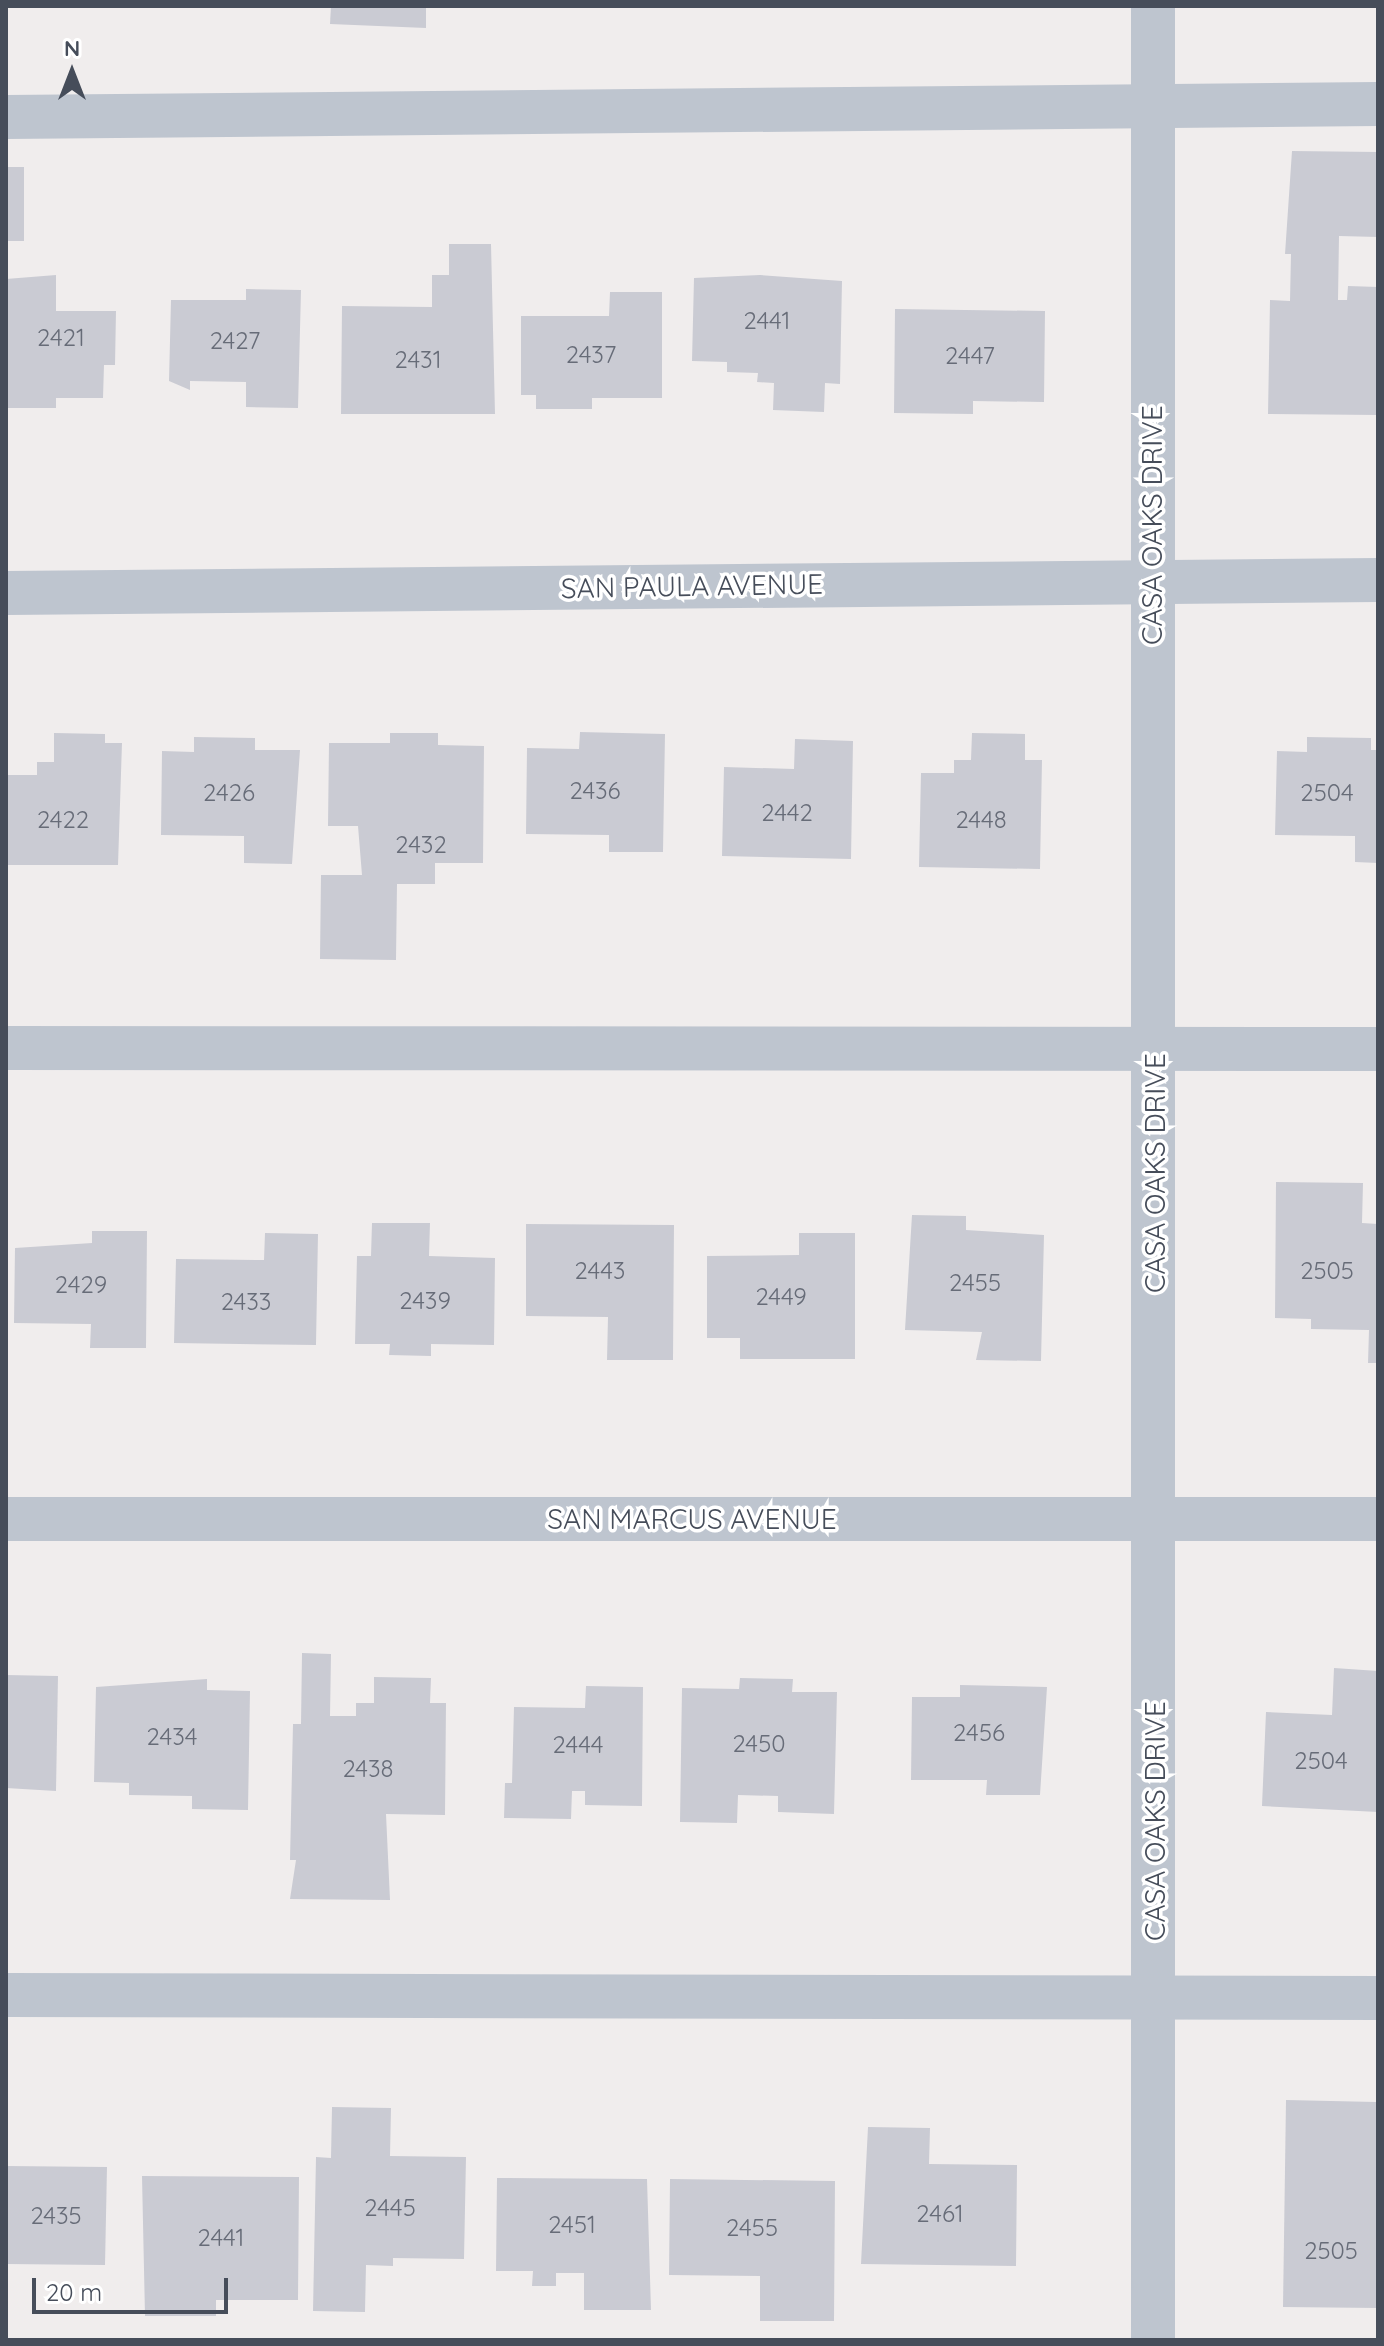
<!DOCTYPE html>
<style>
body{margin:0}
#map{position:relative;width:1384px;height:2346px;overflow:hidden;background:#f0eded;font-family:Quicksand,sans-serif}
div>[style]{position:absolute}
.building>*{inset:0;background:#cacbd3}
.minor>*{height:44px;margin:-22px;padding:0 22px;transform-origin:22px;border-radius:22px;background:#bec5cf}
span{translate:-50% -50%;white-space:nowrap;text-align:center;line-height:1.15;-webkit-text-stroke:7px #fff;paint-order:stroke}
.number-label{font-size:24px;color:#676c78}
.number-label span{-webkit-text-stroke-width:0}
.street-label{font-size:28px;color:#464d5a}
.frame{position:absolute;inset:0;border:8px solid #464d5a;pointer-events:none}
.north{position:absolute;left:32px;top:32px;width:80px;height:80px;-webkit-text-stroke:6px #fff;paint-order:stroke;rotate:0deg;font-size:22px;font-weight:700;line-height:32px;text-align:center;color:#464d5a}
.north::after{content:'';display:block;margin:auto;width:28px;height:36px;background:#464d5a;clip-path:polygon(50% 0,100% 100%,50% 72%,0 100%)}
.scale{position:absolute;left:32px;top:2278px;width:196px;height:36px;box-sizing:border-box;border:4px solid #464d5a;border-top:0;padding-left:10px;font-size:24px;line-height:28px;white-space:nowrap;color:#464d5a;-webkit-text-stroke:6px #fff;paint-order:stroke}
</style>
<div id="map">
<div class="building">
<div style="clip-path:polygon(331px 6px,426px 6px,426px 28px,330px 24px)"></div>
<div style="clip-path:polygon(1292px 151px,1378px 152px,1378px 237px,1339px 236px,1338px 300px,1347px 300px,1348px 286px,1378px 287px,1378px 415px,1268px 414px,1270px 300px,1290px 301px,1291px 254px,1285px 254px)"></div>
<div style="clip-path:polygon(6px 167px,24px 167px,24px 241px,6px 241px)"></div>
<div style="clip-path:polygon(449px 244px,491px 244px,495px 414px,341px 414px,342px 306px,432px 307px,432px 275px,449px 275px)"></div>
<div style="clip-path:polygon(56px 275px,56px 311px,116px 311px,115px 365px,104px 365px,103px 398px,56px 398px,56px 408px,6px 408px,6px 279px)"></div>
<div style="clip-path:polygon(760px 275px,842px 281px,840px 384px,825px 383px,824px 412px,773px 410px,774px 383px,757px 382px,758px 373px,727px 372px,727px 362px,692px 361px,694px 278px)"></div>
<div style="clip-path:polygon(246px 289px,301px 290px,298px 408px,246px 407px,246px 382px,190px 381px,190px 390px,169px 381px,171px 300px,246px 300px)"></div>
<div style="clip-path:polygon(610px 292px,662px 292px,662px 398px,592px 398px,592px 409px,536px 409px,536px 395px,521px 395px,521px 316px,609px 316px)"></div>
<div style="clip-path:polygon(895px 309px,1045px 311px,1044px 402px,973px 401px,973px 414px,894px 413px)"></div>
<div style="clip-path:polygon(580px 732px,665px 734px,663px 852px,609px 852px,609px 835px,526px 834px,527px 748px,579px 749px)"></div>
<div style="clip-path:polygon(54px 733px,105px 734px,105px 743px,122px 743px,118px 865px,6px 865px,6px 775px,37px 775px,37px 762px,54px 762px)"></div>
<div style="clip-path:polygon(390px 733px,438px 733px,438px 745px,484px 746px,483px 863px,435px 863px,435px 884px,397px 884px,396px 960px,320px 959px,321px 875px,362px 875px,358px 826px,328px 826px,329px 743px,390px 743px)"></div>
<div style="clip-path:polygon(972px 733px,1025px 734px,1025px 760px,1042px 760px,1040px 869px,919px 867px,921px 773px,954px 773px,954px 760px,971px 760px)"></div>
<div style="clip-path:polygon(194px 737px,255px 738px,255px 750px,300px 750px,292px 864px,244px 863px,244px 836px,161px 835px,162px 751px,194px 752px)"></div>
<div style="clip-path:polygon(1307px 737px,1371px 738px,1371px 750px,1378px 750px,1378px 863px,1355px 862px,1355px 836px,1275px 835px,1277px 751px,1307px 752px)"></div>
<div style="clip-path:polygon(795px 739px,853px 741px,851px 859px,722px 856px,724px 767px,794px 769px)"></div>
<div style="clip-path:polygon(1276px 1182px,1363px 1183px,1362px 1223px,1378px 1224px,1378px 1363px,1368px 1363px,1369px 1330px,1311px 1329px,1311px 1319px,1275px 1318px)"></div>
<div style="clip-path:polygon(912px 1215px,966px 1216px,966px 1230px,1044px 1235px,1041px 1361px,976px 1360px,982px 1332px,905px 1330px)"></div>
<div style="clip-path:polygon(372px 1223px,430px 1223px,429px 1256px,495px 1258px,494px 1345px,431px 1344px,431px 1356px,389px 1355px,390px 1344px,355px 1344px,357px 1256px,371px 1256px)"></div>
<div style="clip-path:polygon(526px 1224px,674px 1225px,673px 1360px,607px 1360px,608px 1317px,526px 1316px)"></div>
<div style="clip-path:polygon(92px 1231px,147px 1231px,146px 1348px,90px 1348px,91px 1324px,14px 1323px,15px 1248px,92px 1243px)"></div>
<div style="clip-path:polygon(265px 1233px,318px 1234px,316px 1345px,174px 1343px,176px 1259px,264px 1260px)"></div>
<div style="clip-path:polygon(799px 1233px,855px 1233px,855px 1359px,740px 1359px,740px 1338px,707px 1338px,707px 1256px,799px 1255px)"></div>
<div style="clip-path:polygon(302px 1653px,331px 1654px,330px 1716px,356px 1716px,356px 1703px,374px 1703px,374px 1677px,431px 1678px,430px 1703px,446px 1703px,445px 1815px,386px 1814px,390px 1900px,290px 1899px,296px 1860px,290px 1860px,293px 1724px,301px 1724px)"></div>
<div style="clip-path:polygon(1334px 1668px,1378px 1671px,1378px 1812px,1262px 1806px,1266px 1712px,1332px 1715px)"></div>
<div style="clip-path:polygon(6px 1675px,58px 1676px,56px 1791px,6px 1788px)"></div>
<div style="clip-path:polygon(740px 1678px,793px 1679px,792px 1692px,837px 1692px,834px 1814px,778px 1812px,778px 1796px,738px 1795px,737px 1823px,680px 1822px,682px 1688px,739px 1689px)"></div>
<div style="clip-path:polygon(207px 1679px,207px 1690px,250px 1691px,248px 1810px,192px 1809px,192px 1796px,129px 1795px,129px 1783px,94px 1782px,96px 1687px)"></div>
<div style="clip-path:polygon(960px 1685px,1047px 1687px,1040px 1795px,986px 1795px,987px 1780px,911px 1780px,912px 1697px,960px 1697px)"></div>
<div style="clip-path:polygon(586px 1686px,643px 1687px,642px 1806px,585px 1805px,585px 1791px,572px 1791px,571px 1819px,504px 1818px,505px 1783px,512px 1783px,514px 1707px,585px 1708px)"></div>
<div style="clip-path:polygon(1286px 2100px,1376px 2102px,1378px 2308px,1283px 2307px)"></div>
<div style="clip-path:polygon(332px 2107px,391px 2108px,390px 2156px,466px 2157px,464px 2259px,393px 2258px,393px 2266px,366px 2265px,365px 2312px,313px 2311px,316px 2157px,331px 2158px)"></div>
<div style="clip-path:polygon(868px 2127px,930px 2128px,929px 2164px,1017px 2165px,1016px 2266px,861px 2264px)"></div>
<div style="clip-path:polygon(6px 2166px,107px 2167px,105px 2265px,6px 2264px)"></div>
<div style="clip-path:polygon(142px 2176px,299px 2177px,298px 2300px,216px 2300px,216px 2316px,145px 2316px)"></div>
<div style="clip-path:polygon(497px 2178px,647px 2179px,651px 2310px,584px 2310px,584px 2273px,556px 2273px,556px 2286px,532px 2286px,533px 2271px,496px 2271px)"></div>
<div style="clip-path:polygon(670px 2179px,835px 2181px,834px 2321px,760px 2321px,760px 2276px,669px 2275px)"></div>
</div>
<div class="minor">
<div style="left:6px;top:117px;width:1372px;rotate:-0.54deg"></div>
<div style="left:6px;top:593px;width:1372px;rotate:-0.54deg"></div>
<div style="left:6px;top:1048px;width:1372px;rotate:0.04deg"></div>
<div style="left:6px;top:1519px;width:1372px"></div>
<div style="left:6px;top:1995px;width:1372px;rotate:0.13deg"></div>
<div style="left:1153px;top:2340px;width:2334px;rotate:-90deg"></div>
</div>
<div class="number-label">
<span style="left:767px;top:321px">2441</span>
<span style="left:61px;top:338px">2421</span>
<span style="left:235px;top:341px">2427</span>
<span style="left:591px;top:355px">2437</span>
<span style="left:970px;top:356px">2447</span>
<span style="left:418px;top:360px">2431</span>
<span style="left:595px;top:791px">2436</span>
<span style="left:229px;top:793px">2426</span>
<span style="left:1327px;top:793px">2504</span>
<span style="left:787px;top:813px">2442</span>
<span style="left:63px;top:820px">2422</span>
<span style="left:981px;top:820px">2448</span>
<span style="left:421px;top:845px">2432</span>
<span style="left:600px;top:1271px">2443</span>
<span style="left:1327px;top:1271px">2505</span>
<span style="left:975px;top:1283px">2455</span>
<span style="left:81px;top:1285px">2429</span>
<span style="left:781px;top:1297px">2449</span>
<span style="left:425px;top:1301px">2439</span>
<span style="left:246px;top:1302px">2433</span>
<span style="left:979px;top:1733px">2456</span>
<span style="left:172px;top:1737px">2434</span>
<span style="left:759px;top:1744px">2450</span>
<span style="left:578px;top:1745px">2444</span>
<span style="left:1321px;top:1761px">2504</span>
<span style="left:368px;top:1769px">2438</span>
<span style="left:390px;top:2208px">2445</span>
<span style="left:940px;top:2214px">2461</span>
<span style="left:56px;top:2216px">2435</span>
<span style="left:572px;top:2225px">2451</span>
<span style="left:752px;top:2228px">2455</span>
<span style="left:221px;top:2238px">2441</span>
<span style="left:1331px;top:2251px">2505</span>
</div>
<div class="street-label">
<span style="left:1152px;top:525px;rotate:-90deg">CASA OAKS DRIVE</span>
<span style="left:692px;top:586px;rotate:-1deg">SAN PAULA AVENUE</span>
<span style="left:1155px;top:1173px;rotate:-90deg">CASA OAKS DRIVE</span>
<span style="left:692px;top:1519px">SAN MARCUS AVENUE</span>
<span style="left:1155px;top:1821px;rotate:-90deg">CASA OAKS DRIVE</span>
</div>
<div class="frame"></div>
<div class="north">N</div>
<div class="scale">20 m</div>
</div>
